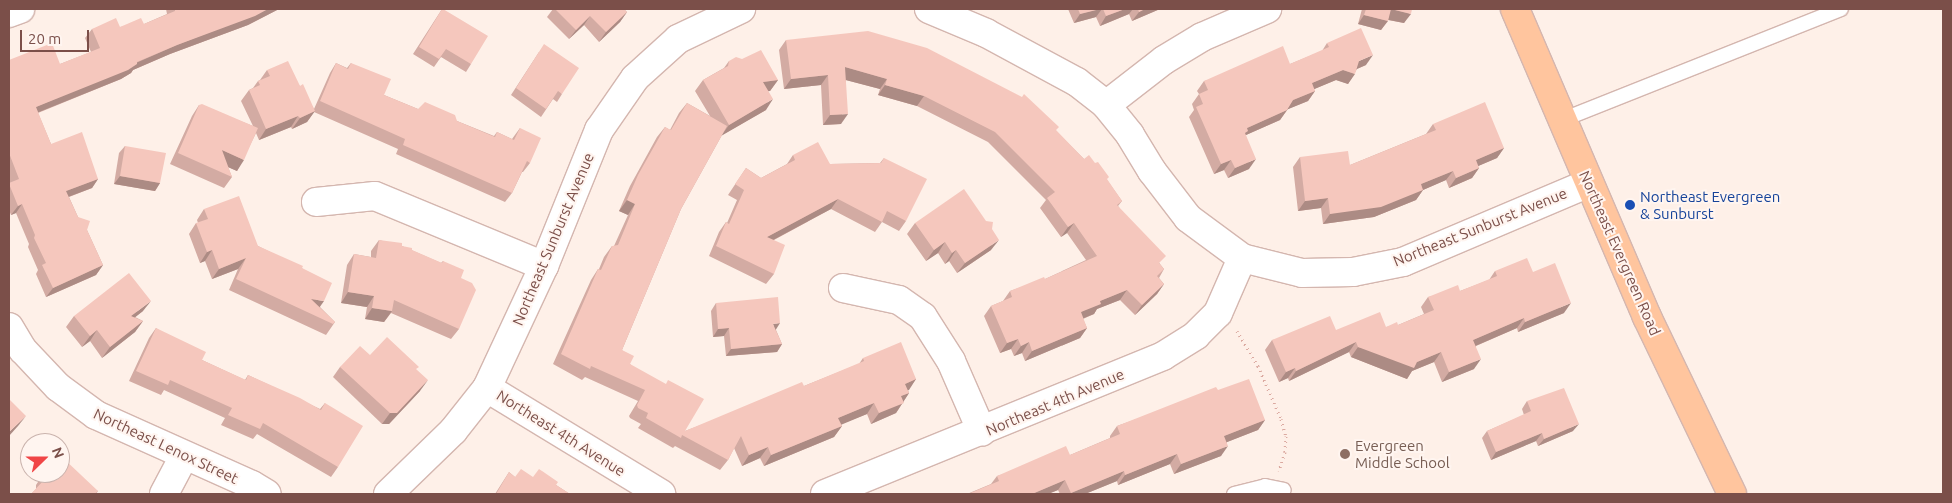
<!DOCTYPE html>
<style>
body{margin:0}
#map{position:relative;width:1952px;height:503px;overflow:hidden;background:#fef0e8;font-family:Ubuntu,sans-serif}
div>[style]{position:absolute}
.path>*{height:3px;margin-top:-1.5px;transform-origin:0;background:repeating-linear-gradient(90deg,#dba9a0 0 1px,transparent 0 5px)}
.roads{filter:drop-shadow(1px 0 #d4b6af) drop-shadow(-1px 0 #d4b6af) drop-shadow(0 1px #d4b6af) drop-shadow(0 -1px #d4b6af)}
.service>*{height:14px;margin:-7px;padding:0 7px;transform-origin:7px;border-radius:7px;background:#fff}
.minor>*{height:28px;margin:-14px;padding:0 14px;transform-origin:14px;border-radius:14px;background:#fff}
.primary>*{height:28px;margin:-14px;padding:0 14px;transform-origin:14px;border-radius:14px;background:#ffc59e}
.wall>*{inset:0;background:#d3aba3}
.shaded-wall>*{inset:0;background:#ac8b84}
.building>*{inset:0;background:#f5c7bd}
.dots>*{width:14px;height:14px;translate:-50% -50%;box-sizing:border-box;border:2px solid #fff5f0;border-radius:50%}
span{translate:-50% -50%;white-space:nowrap;text-align:center;line-height:1.15;-webkit-text-stroke:4px #fff5f0;paint-order:stroke}
.transit-label{font-size:15px;color:#164399}
.left{translate:0 -50%;text-align:left}
.street-label{font-size:15px;color:#7b4f49}
.education-label{font-size:15px;color:#785e54}
.frame{position:absolute;inset:0;border:10px solid #7b4f49;pointer-events:none}
.north{position:absolute;left:20px;top:433px;width:50px;height:50px;box-sizing:border-box;background:#fff5f0;border:1px solid #cab3ad;border-radius:50%;rotate:68deg;font-size:14px;font-weight:700;line-height:20px;text-align:center;color:#7b4f49}
.north::after{content:'';display:block;margin:auto;width:18px;height:22px;background:#f04546;clip-path:polygon(50% 0,100% 100%,50% 72%,0 100%)}
.scale{position:absolute;left:20px;top:30px;width:69px;height:22px;box-sizing:border-box;border:2px solid #7b4f49;border-top:0;padding-left:6px;font-size:15px;line-height:18px;white-space:nowrap;color:#7b4f49;-webkit-text-stroke:4px #fff5f0;paint-order:stroke}
</style>
<div id="map">
<div class="path">
<div style="left:1237px;top:331px;width:41px;rotate:59deg"></div>
<div style="left:1258px;top:366px;width:58px;rotate:66.5deg"></div>
<div style="left:1281px;top:419px;width:18px;rotate:74deg"></div>
<div style="left:1286px;top:436px;width:16px;rotate:94deg"></div>
<div style="left:1285px;top:452px;width:20px;rotate:108deg"></div>
</div>
<div class="roads">
<div class="service">
<div style="left:1562px;top:120px;width:300px;rotate:-21.7deg"></div>
<div style="left:1234px;top:494px;width:32px;rotate:-14deg"></div>
<div style="left:1265px;top:486px;width:19px;rotate:12deg"></div>
</div>
<div class="minor">
<div style="left:929px;top:9px;width:62px;rotate:22.8deg"></div>
<div style="left:986px;top:33px;width:103px;rotate:28.3deg"></div>
<div style="left:1077px;top:82px;width:37px;rotate:38deg"></div>
<div style="left:1106px;top:105px;width:38px;rotate:51deg"></div>
<div style="left:1130px;top:135px;width:42px;rotate:58.6deg"></div>
<div style="left:1152px;top:171px;width:59px;rotate:52.5deg"></div>
<div style="left:1188px;top:218px;width:67px;rotate:36.5deg"></div>
<div style="left:1242px;top:258px;width:62px;rotate:14deg"></div>
<div style="left:1302px;top:273px;width:51px;rotate:-1.1deg"></div>
<div style="left:1353px;top:272px;width:51px;rotate:-11.3deg"></div>
<div style="left:1403px;top:262px;width:202px;rotate:-23deg"></div>
<div style="left:9px;top:13px;width:12px;rotate:-20deg"></div>
<div style="left:1106px;top:105px;width:73px;rotate:-37.8deg"></div>
<div style="left:1164px;top:60px;width:44px;rotate:-31.2deg"></div>
<div style="left:1202px;top:37px;width:71px;rotate:-23.3deg"></div>
<div style="left:316px;top:202px;width:59px;rotate:-5.8deg"></div>
<div style="left:375px;top:196px;width:183px;rotate:22.5deg"></div>
<div style="left:843px;top:288px;width:57px;rotate:12.1deg"></div>
<div style="left:899px;top:300px;width:29px;rotate:35deg"></div>
<div style="left:923px;top:317px;width:52px;rotate:57.5deg"></div>
<div style="left:951px;top:361px;width:77px;rotate:66.4deg"></div>
<div style="left:9px;top:327px;width:27px;rotate:59deg"></div>
<div style="left:23px;top:350px;width:51px;rotate:46.6deg"></div>
<div style="left:58px;top:387px;width:47px;rotate:36.4deg"></div>
<div style="left:96px;top:415px;width:171px;rotate:24.2deg"></div>
<div style="left:252px;top:485px;width:17px;rotate:31deg"></div>
<div style="left:487px;top:388px;width:204px;rotate:31.3deg"></div>
<div style="left:164px;top:494px;width:43px;rotate:-62.2deg"></div>
<div style="left:388px;top:494px;width:91px;rotate:-44.1deg"></div>
<div style="left:453px;top:431px;width:55px;rotate:-51.7deg"></div>
<div style="left:487px;top:388px;width:135px;rotate:-65deg"></div>
<div style="left:544px;top:266px;width:147px;rotate:-68deg"></div>
<div style="left:599px;top:130px;width:63px;rotate:-55.3deg"></div>
<div style="left:635px;top:78px;width:58px;rotate:-42.2deg"></div>
<div style="left:678px;top:39px;width:70px;rotate:-25.5deg"></div>
<div style="left:825px;top:494px;width:365px;rotate:-22.2deg"></div>
<div style="left:1163px;top:356px;width:39px;rotate:-32deg"></div>
<div style="left:1196px;top:335px;width:31px;rotate:-45deg"></div>
<div style="left:1218px;top:313px;width:60px;rotate:-66.4deg"></div>
</div>
<div class="primary">
<div style="left:1515px;top:9px;width:335px;rotate:66.8deg"></div>
<div style="left:1647px;top:317px;width:196px;rotate:64.3deg"></div>
</div>
</div>
<div class="wall">
<div style="clip-path:polygon(166px 9px,279px 9px,248px 25px,170px 54px,133px 70px,131px 73px,121px 79px,38px 113px,51px 144px,98px 179px,92px 188px,69px 197px,78px 217px,87px 230px,103px 265px,96px 275px,46px 297px,36px 274px,38px 270px,28px 247px,29px 244px,16px 213px,11px 215px,9px 210px,9px 183px,10px 182px,9px 178px,9px 60px,60px 64px,91px 52px,85px 38px,92px 29px,120px 27px,144px 24px,167px 14px)"></div>
<div style="clip-path:polygon(442px 9px,471px 64px,466px 72px,441px 57px,434px 67px,413px 54px)"></div>
<div style="clip-path:polygon(553px 9px,624px 9px,627px 12px,620px 22px,599px 42px,584px 25px,569px 39px,547px 17px)"></div>
<div style="clip-path:polygon(1068px 9px,1160px 9px,1132px 21px,1129px 14px,1100px 26px,1096px 17px,1074px 23px)"></div>
<div style="clip-path:polygon(1362px 9px,1412px 9px,1404px 23px,1388px 20px,1381px 30px,1358px 24px)"></div>
<div style="clip-path:polygon(786px 40px,1056px 131px,1084px 159px,1107px 180px,1122px 201px,1118px 206px,1160px 264px,1164px 269px,1159px 278px,1164px 284px,1157px 294px,1135px 315px,1120px 300px,1097px 309px,1094px 314px,1083px 319px,1087px 328px,1080px 338px,1025px 361px,1022px 353px,1014px 356px,1011px 349px,1000px 353px,984px 316px,991px 306px,1003px 301px,1010px 291px,1045px 279px,1086px 260px,1067px 233px,1061px 237px,1040px 208px,1046px 200px,988px 142px,917px 106px,878px 95px,880px 89px,846px 80px,841px 124px,823px 125px,821px 85px,784px 89px,779px 50px)"></div>
<div style="clip-path:polygon(1327px 43px,1366px 65px,1357px 69px,1348px 84px,1336px 80px,1314px 89px,1315px 91px,1308px 101px,1288px 109px,1280px 120px,1246px 135px,1249px 169px,1228px 178px,1224px 170px,1214px 174px,1189px 117px,1194px 110px,1192px 104px,1199px 94px,1197px 91px,1204px 81px,1290px 64px,1322px 51px)"></div>
<div style="clip-path:polygon(539px 52px,562px 94px,557px 102px,553px 99px,541px 117px,511px 95px)"></div>
<div style="clip-path:polygon(729px 61px,778px 80px,770px 91px,768px 91px,766px 110px,722px 135px,681px 209px,622px 350px,630px 364px,685px 431px,804px 386px,859px 364px,863px 358px,916px 379px,908px 390px,909px 393px,896px 413px,871px 424px,867px 414px,841px 424px,842px 426px,834px 437px,764px 466px,760px 458px,742px 466px,734px 448px,728px 460px,720px 470px,675px 446px,673px 448px,638px 428px,641px 424px,630px 418px,629px 416px,638px 401px,585px 377px,582px 380px,553px 364px,591px 280px,598px 269px,599px 269px,604px 257px,612px 246px,614px 246px,628px 215px,619px 211px,630px 186px,657px 137px,665px 127px,670px 130px,679px 113px,687px 103px,710px 116px,695px 91px,703px 80px,724px 68px)"></div>
<div style="clip-path:polygon(336px 63px,347px 68px,351px 63px,384px 95px,418px 109px,457px 121px,494px 136px,497px 132px,512px 139px,520px 128px,530px 163px,523px 172px,522px 172px,512px 193px,505px 202px,396px 154px,398px 149px,314px 112px,307px 122px,292px 129px,291px 127px,259px 140px,256px 133px,237px 171px,228px 167px,232px 177px,224px 188px,170px 164px,192px 116px,199px 105px,253px 126px,241px 101px,249px 90px,253px 88px,258px 81px,260px 80px,267px 70px,300px 86px,314px 109px,330px 73px)"></div>
<div style="clip-path:polygon(1433px 124px,1504px 148px,1497px 158px,1478px 166px,1479px 168px,1472px 178px,1449px 188px,1446px 180px,1423px 190px,1416px 200px,1374px 217px,1323px 224px,1321px 208px,1298px 211px,1293px 167px,1300px 157px,1350px 165px,1426px 134px)"></div>
<div style="clip-path:polygon(125px 146px,160px 183px,155px 191px,114px 184px,119px 153px)"></div>
<div style="clip-path:polygon(793px 155px,830px 164px,880px 163px,884px 158px,906px 221px,899px 231px,882px 222px,875px 232px,831px 209px,774px 240px,774px 274px,766px 284px,709px 256px,719px 232px,726px 222px,727px 223px,737px 200px,728px 195px,746px 168px,761px 178px,787px 164px)"></div>
<div style="clip-path:polygon(204px 209px,258px 246px,302px 268px,320px 307px,335px 322px,326px 335px,229px 290px,238px 269px,212px 279px,205px 261px,200px 263px,189px 234px,196px 223px,198px 223px,197px 220px)"></div>
<div style="clip-path:polygon(915px 223px,992px 229px,991px 250px,957px 273px,949px 261px,945px 264px,938px 253px,926px 261px,907px 234px)"></div>
<div style="clip-path:polygon(379px 240px,402px 246px,441px 263px,443px 261px,461px 278px,459px 329px,451px 339px,391px 313px,384px 322px,365px 319px,367px 307px,341px 303px,347px 265px,354px 254px,371px 257px,371px 251px)"></div>
<div style="clip-path:polygon(1495px 271px,1533px 272px,1564px 313px,1518px 332px,1517px 328px,1476px 346px,1474px 369px,1442px 382px,1434px 362px,1412px 371px,1407px 379px,1351px 357px,1349px 352px,1289px 381px,1288px 378px,1279px 382px,1265px 350px,1272px 340px,1336px 330px,1386px 327px,1398px 325px,1424px 314px,1421px 307px,1428px 297px,1460px 291px,1489px 280px)"></div>
<div style="clip-path:polygon(716px 303px,776px 330px,782px 344px,777px 352px,726px 356px,724px 336px,713px 337px,711px 311px)"></div>
<div style="clip-path:polygon(143px 311px,135px 317px,143px 321px,135px 332px,102px 358px,90px 341px,82px 347px,66px 327px,74px 316px)"></div>
<div style="clip-path:polygon(156px 328px,202px 360px,245px 380px,248px 375px,320px 409px,325px 403px,338px 467px,331px 477px,257px 434px,253px 439px,221px 425px,225px 418px,164px 390px,161px 395px,129px 381px,149px 338px)"></div>
<div style="clip-path:polygon(370px 355px,416px 370px,420px 391px,389px 424px,382px 424px,333px 377px,340px 367px)"></div>
<div style="clip-path:polygon(1218px 390px,1265px 420px,1258px 430px,1227px 442px,1221px 456px,1174px 474px,1170px 464px,1118px 485px,1117px 481px,1085px 494px,1060px 494px,1058px 490px,1048px 494px,967px 494px,991px 484px,997px 476px,1070px 455px,1110px 438px,1110px 436px,1117px 426px)"></div>
<div style="clip-path:polygon(1527px 401px,1573px 431px,1538px 446px,1536px 441px,1491px 460px,1482px 438px,1487px 431px,1524px 415px,1522px 409px)"></div>
<div style="clip-path:polygon(509px 472px,515px 477px,533px 477px,556px 485px,570px 494px,495px 494px)"></div>
<div style="clip-path:polygon(44px 473px,98px 491px,96px 494px,31px 494px,36px 489px,36px 485px)"></div>
</div>
<div class="shaded-wall">
<div style="clip-path:polygon(268px 9px,279px 9px,248px 25px,170px 54px,133px 70px,131px 73px,121px 79px,29px 116px,36px 107px,177px 45px)"></div>
<div style="clip-path:polygon(1100px 9px,1102px 9px,1096px 17px,1074px 23px,1080px 14px)"></div>
<div style="clip-path:polygon(1125px 9px,1133px 9px,1129px 14px,1100px 26px,1106px 16px)"></div>
<div style="clip-path:polygon(1145px 9px,1160px 9px,1132px 21px,1139px 12px)"></div>
<div style="clip-path:polygon(1391px 9px,1411px 14px,1404px 23px,1384px 19px)"></div>
<div style="clip-path:polygon(627px 12px,620px 22px,599px 42px,606px 32px)"></div>
<div style="clip-path:polygon(1364px 15px,1388px 21px,1381px 30px,1358px 24px)"></div>
<div style="clip-path:polygon(590px 16px,584px 25px,569px 39px,576px 30px)"></div>
<div style="clip-path:polygon(1373px 55px,1366px 65px,1352px 71px,1359px 61px)"></div>
<div style="clip-path:polygon(845px 67px,887px 79px,880px 89px,838px 78px)"></div>
<div style="clip-path:polygon(1343px 70px,1355px 74px,1348px 84px,1336px 80px,1305px 93px,1312px 83px)"></div>
<div style="clip-path:polygon(828px 75px,821px 85px,784px 89px,791px 79px)"></div>
<div style="clip-path:polygon(778px 80px,770px 91px,755px 93px,763px 82px)"></div>
<div style="clip-path:polygon(885px 85px,924px 96px,917px 106px,878px 95px)"></div>
<div style="clip-path:polygon(1315px 91px,1308px 101px,1286px 110px,1293px 100px)"></div>
<div style="clip-path:polygon(773px 99px,766px 110px,721px 136px,729px 125px)"></div>
<div style="clip-path:polygon(1287px 110px,1280px 120px,1246px 135px,1241px 142px,1247px 128px)"></div>
<div style="clip-path:polygon(315px 111px,307px 122px,292px 129px,300px 118px)"></div>
<div style="clip-path:polygon(848px 114px,841px 124px,823px 125px,830px 115px)"></div>
<div style="clip-path:polygon(298px 116px,291px 127px,259px 140px,266px 129px)"></div>
<div style="clip-path:polygon(1504px 148px,1497px 158px,1469px 170px,1476px 160px)"></div>
<div style="clip-path:polygon(222px 150px,244px 160px,237px 171px,214px 161px)"></div>
<div style="clip-path:polygon(1256px 159px,1249px 169px,1228px 178px,1235px 168px)"></div>
<div style="clip-path:polygon(1231px 160px,1224px 170px,1214px 174px,1221px 164px)"></div>
<div style="clip-path:polygon(1479px 168px,1472px 178px,1449px 188px,1456px 178px)"></div>
<div style="clip-path:polygon(1453px 171px,1446px 180px,1423px 190px,1416px 200px,1374px 217px,1323px 224px,1330px 214px,1421px 184px)"></div>
<div style="clip-path:polygon(120px 176px,160px 183px,155px 191px,114px 184px)"></div>
<div style="clip-path:polygon(98px 179px,92px 188px,60px 200px,66px 191px)"></div>
<div style="clip-path:polygon(1328px 198px,1321px 208px,1298px 211px,1305px 201px)"></div>
<div style="clip-path:polygon(838px 199px,831px 209px,760px 247px,767px 237px)"></div>
<div style="clip-path:polygon(627px 200px,635px 204px,628px 215px,619px 211px)"></div>
<div style="clip-path:polygon(22px 204px,16px 213px,11px 215px,18px 206px)"></div>
<div style="clip-path:polygon(1074px 223px,1067px 233px,1061px 237px,1068px 227px)"></div>
<div style="clip-path:polygon(999px 240px,991px 250px,957px 273px,965px 263px)"></div>
<div style="clip-path:polygon(945px 242px,938px 253px,926px 261px,934px 250px)"></div>
<div style="clip-path:polygon(212px 250px,205px 261px,200px 263px,207px 252px)"></div>
<div style="clip-path:polygon(956px 250px,949px 261px,945px 264px,952px 253px)"></div>
<div style="clip-path:polygon(246px 258px,238px 269px,212px 279px,219px 269px)"></div>
<div style="clip-path:polygon(103px 265px,96px 275px,46px 297px,53px 288px)"></div>
<div style="clip-path:polygon(1164px 284px,1157px 294px,1135px 315px,1142px 305px)"></div>
<div style="clip-path:polygon(1127px 290px,1120px 300px,1097px 309px,1094px 314px,1074px 322px,1081px 312px,1100px 301px)"></div>
<div style="clip-path:polygon(348px 292px,374px 296px,367px 307px,341px 303px)"></div>
<div style="clip-path:polygon(311px 299px,324px 301px,317px 311px)"></div>
<div style="clip-path:polygon(151px 301px,143px 311px,124px 326px,131px 316px)"></div>
<div style="clip-path:polygon(1571px 303px,1564px 313px,1518px 332px,1525px 322px)"></div>
<div style="clip-path:polygon(372px 308px,392px 311px,384px 322px,365px 319px)"></div>
<div style="clip-path:polygon(1524px 318px,1517px 328px,1466px 350px,1473px 340px)"></div>
<div style="clip-path:polygon(143px 321px,135px 332px,102px 358px,110px 347px)"></div>
<div style="clip-path:polygon(780px 323px,775px 331px,773px 324px)"></div>
<div style="clip-path:polygon(729px 328px,724px 336px,713px 337px,718px 329px)"></div>
<div style="clip-path:polygon(1087px 328px,1080px 338px,1025px 361px,1032px 351px)"></div>
<div style="clip-path:polygon(97px 330px,90px 341px,82px 347px,90px 336px)"></div>
<div style="clip-path:polygon(1018px 339px,1011px 349px,1000px 353px,1007px 343px)"></div>
<div style="clip-path:polygon(1029px 342px,1022px 353px,1014px 356px,1021px 346px)"></div>
<div style="clip-path:polygon(1356px 342px,1349px 352px,1289px 381px,1296px 371px)"></div>
<div style="clip-path:polygon(782px 344px,777px 352px,726px 356px,731px 349px)"></div>
<div style="clip-path:polygon(1358px 347px,1417px 362px,1441px 352px,1434px 362px,1412px 371px,1407px 379px,1351px 357px)"></div>
<div style="clip-path:polygon(1481px 359px,1474px 369px,1442px 382px,1449px 372px)"></div>
<div style="clip-path:polygon(1295px 368px,1288px 378px,1279px 382px,1286px 372px)"></div>
<div style="clip-path:polygon(916px 379px,909px 390px,898px 394px,905px 384px)"></div>
<div style="clip-path:polygon(428px 380px,420px 391px,389px 424px,382px 424px,390px 413px)"></div>
<div style="clip-path:polygon(909px 393px,896px 413px,871px 424px,879px 413px,901px 396px)"></div>
<div style="clip-path:polygon(874px 403px,867px 414px,831px 429px,838px 418px)"></div>
<div style="clip-path:polygon(26px 416px,18px 426px,9px 436px,9px 432px)"></div>
<div style="clip-path:polygon(1265px 420px,1258px 430px,1217px 446px,1224px 436px)"></div>
<div style="clip-path:polygon(1579px 424px,1573px 431px,1538px 446px,1544px 439px)"></div>
<div style="clip-path:polygon(842px 426px,834px 437px,764px 466px,771px 455px)"></div>
<div style="clip-path:polygon(1542px 433px,1536px 441px,1491px 460px,1496px 452px)"></div>
<div style="clip-path:polygon(1228px 446px,1221px 456px,1174px 474px,1181px 464px)"></div>
<div style="clip-path:polygon(768px 447px,760px 458px,742px 466px,749px 455px)"></div>
<div style="clip-path:polygon(1177px 454px,1170px 464px,1118px 485px,1125px 475px)"></div>
<div style="clip-path:polygon(1124px 471px,1117px 481px,1085px 494px,1070px 494px,1071px 493px)"></div>
<div style="clip-path:polygon(1065px 480px,1058px 490px,1048px 494px,1032px 494px)"></div>
</div>
<div class="building">
<div style="clip-path:polygon(175px 9px,268px 9px,255px 16px,177px 45px,137px 62px,137px 64px,128px 70px,36px 107px,51px 144px,82px 132px,98px 179px,66px 191px,78px 217px,90px 221px,87px 230px,103px 265px,53px 288px,42px 265px,46px 263px,34px 238px,35px 235px,22px 204px,18px 206px,9px 184px,9px 183px,19px 179px,9px 153px,9px 60px,52px 43px,60px 64px,100px 48px,92px 29px,116px 18px,120px 27px,141px 18px,144px 24px,175px 11px)"></div>
<div style="clip-path:polygon(442px 9px,443px 9px,488px 36px,471px 64px,446px 49px,439px 59px,419px 47px)"></div>
<div style="clip-path:polygon(555px 9px,624px 9px,627px 12px,606px 32px,590px 16px,576px 30px)"></div>
<div style="clip-path:polygon(1078px 9px,1100px 9px,1080px 14px)"></div>
<div style="clip-path:polygon(1103px 9px,1125px 9px,1106px 16px)"></div>
<div style="clip-path:polygon(1138px 9px,1145px 9px,1139px 12px)"></div>
<div style="clip-path:polygon(1366px 9px,1412px 9px,1411px 14px,1391px 9px,1388px 21px,1364px 15px)"></div>
<div style="clip-path:polygon(1361px 28px,1373px 55px,1359px 61px,1355px 74px,1343px 70px,1312px 83px,1315px 91px,1293px 100px,1287px 110px,1247px 128px,1248px 131px,1245px 133px,1256px 159px,1235px 168px,1231px 160px,1221px 164px,1196px 107px,1203px 104px,1199px 94px,1208px 90px,1204px 81px,1283px 46px,1290px 64px,1329px 47px,1327px 43px)"></div>
<div style="clip-path:polygon(868px 31px,927px 48px,1022px 97px,1024px 94px,1059px 127px,1056px 130px,1084px 159px,1089px 155px,1095px 163px,1098px 162px,1109px 177px,1107px 179px,1122px 201px,1117px 205px,1166px 256px,1159px 263px,1164px 269px,1157px 276px,1164px 284px,1142px 305px,1127px 290px,1100px 301px,1101px 304px,1081px 312px,1087px 328px,1032px 351px,1029px 342px,1021px 346px,1018px 339px,1007px 343px,991px 306px,1012px 297px,1010px 291px,1044px 277px,1045px 279px,1097px 256px,1074px 223px,1068px 227px,1047px 198px,1055px 192px,995px 132px,924px 96px,885px 85px,887px 79px,845px 67px,848px 114px,830px 115px,828px 75px,791px 79px,786px 40px)"></div>
<div style="clip-path:polygon(544px 44px,579px 68px,562px 94px,558px 91px,546px 109px,516px 88px)"></div>
<div style="clip-path:polygon(761px 50px,778px 80px,763px 82px,773px 99px,729px 125px,703px 80px,728px 66px,729px 61px,736px 57px,742px 59px)"></div>
<div style="clip-path:polygon(288px 61px,300px 86px,303px 84px,315px 111px,300px 118px,298px 116px,266px 129px,249px 90px,260px 85px,258px 81px,270px 76px,267px 70px)"></div>
<div style="clip-path:polygon(336px 63px,348px 69px,351px 63px,391px 79px,384px 95px,418px 109px,425px 102px,455px 115px,457px 121px,495px 137px,497px 132px,514px 140px,520px 128px,541px 138px,530px 163px,527px 161px,512px 193px,403px 145px,405px 139px,320px 101px)"></div>
<div style="clip-path:polygon(1485px 102px,1504px 148px,1476px 160px,1479px 168px,1456px 178px,1453px 171px,1421px 184px,1423px 190px,1381px 207px,1330px 214px,1328px 198px,1305px 201px,1300px 157px,1348px 151px,1350px 165px,1436px 130px,1433px 124px)"></div>
<div style="clip-path:polygon(687px 103px,727px 126px,681px 209px,622px 350px,634px 356px,630px 364px,666px 384px,668px 380px,704px 399px,685px 431px,802px 382px,804px 386px,864px 361px,863px 358px,901px 342px,916px 379px,905px 384px,909px 393px,901px 396px,904px 403px,879px 413px,874px 403px,838px 418px,842px 426px,771px 455px,768px 447px,749px 455px,741px 436px,728px 460px,682px 435px,681px 438px,646px 418px,648px 413px,638px 408px,637px 405px,645px 390px,591px 366px,590px 369px,561px 354px,598px 269px,601px 270px,612px 246px,618px 245px,635px 204px,627px 200px,638px 175px,665px 127px,671px 130px)"></div>
<div style="clip-path:polygon(202px 104px,258px 128px,244px 160px,222px 150px,232px 177px,178px 153px,199px 105px)"></div>
<div style="clip-path:polygon(818px 142px,830px 164px,881px 163px,884px 158px,927px 179px,906px 221px,887px 211px,882px 222px,838px 199px,767px 237px,785px 245px,774px 274px,716px 246px,726px 222px,729px 224px,744px 190px,735px 184px,746px 168px,761px 178px,795px 160px,793px 155px)"></div>
<div style="clip-path:polygon(125px 146px,166px 153px,160px 183px,120px 176px)"></div>
<div style="clip-path:polygon(964px 189px,986px 221px,993px 222px,992px 229px,999px 240px,965px 263px,956px 250px,952px 253px,945px 242px,934px 250px,915px 223px)"></div>
<div style="clip-path:polygon(239px 196px,258px 246px,303px 266px,302px 268px,332px 283px,324px 301px,311px 299px,335px 322px,333px 324px,236px 279px,246px 258px,219px 269px,212px 250px,207px 252px,196px 223px,208px 219px,204px 209px)"></div>
<div style="clip-path:polygon(379px 240px,402px 243px,402px 246px,412px 248px,412px 250px,442px 263px,443px 261px,464px 270px,461px 278px,472px 283px,476px 290px,459px 329px,394px 300px,392px 311px,372px 308px,374px 296px,348px 292px,354px 254px,376px 258px)"></div>
<div style="clip-path:polygon(1527px 258px,1533px 272px,1555px 263px,1571px 303px,1525px 322px,1524px 318px,1473px 340px,1481px 359px,1449px 372px,1441px 352px,1417px 362px,1414px 368px,1358px 347px,1356px 342px,1296px 371px,1295px 368px,1286px 372px,1272px 340px,1330px 316px,1336px 330px,1380px 312px,1386px 327px,1397px 322px,1398px 325px,1434px 310px,1428px 297px,1458px 285px,1460px 291px,1497px 276px,1495px 271px)"></div>
<div style="clip-path:polygon(129px 273px,151px 301px,131px 316px,143px 321px,110px 347px,97px 330px,90px 336px,74px 316px)"></div>
<div style="clip-path:polygon(778px 297px,780px 323px,773px 324px,782px 344px,731px 349px,729px 328px,718px 329px,716px 303px)"></div>
<div style="clip-path:polygon(156px 328px,206px 352px,202px 360px,246px 380px,248px 375px,300px 398px,321px 410px,325px 403px,363px 426px,338px 467px,263px 423px,260px 429px,228px 415px,232px 408px,170px 380px,168px 385px,136px 371px)"></div>
<div style="clip-path:polygon(387px 337px,419px 367px,416px 369px,428px 380px,397px 413px,390px 413px,340px 367px,360px 346px,370px 355px)"></div>
<div style="clip-path:polygon(1249px 379px,1265px 420px,1224px 436px,1228px 446px,1181px 464px,1177px 454px,1125px 475px,1124px 471px,1071px 493px,1065px 480px,1032px 494px,968px 494px,999px 481px,997px 476px,1066px 446px,1070px 455px,1120px 434px,1117px 426px,1216px 387px,1218px 390px)"></div>
<div style="clip-path:polygon(1564px 388px,1579px 424px,1544px 439px,1542px 433px,1496px 452px,1487px 431px,1531px 411px,1527px 401px)"></div>
<div style="clip-path:polygon(9px 399px,26px 416px,9px 432px)"></div>
<div style="clip-path:polygon(63px 458px,98px 491px,95px 494px,31px 494px,43px 481px,43px 474px,44px 473px,60px 473px,60px 462px)"></div>
<div style="clip-path:polygon(521px 469px,533px 477px,539px 469px,558px 482px,556px 485px,570px 494px,496px 494px,509px 472px,515px 477px)"></div>
</div>
<div class="dots">
<div style="left:1630px;top:205px;background:#1a4fb4"></div>
<div style="left:1345px;top:454px;background:#8d6e63"></div>
</div>
<div class="transit-label">
<span class="left" style="left:1640px;top:205px">Northeast Evergreen<br>&amp; Sunburst</span>
</div>
<div class="street-label">
<span style="left:1480px;top:227px;rotate:-22deg">Northeast Sunburst Avenue</span>
<span style="left:553px;top:239px;rotate:-67deg">Northeast Sunburst Avenue</span>
<span style="left:1620px;top:253px;rotate:66deg">Northeast Evergreen Road</span>
<span style="left:1055px;top:402px;rotate:-23deg">Northeast 4th Avenue</span>
<span style="left:561px;top:433px;rotate:32deg">Northeast 4th Avenue</span>
<span style="left:166px;top:446px;rotate:25deg">Northeast Lenox Street</span>
</div>
<div class="education-label">
<span class="left" style="left:1355px;top:454px">Evergreen<br>Middle School</span>
</div>
<div class="frame"></div>
<div class="north">N</div>
<div class="scale">20 m</div>
</div>
